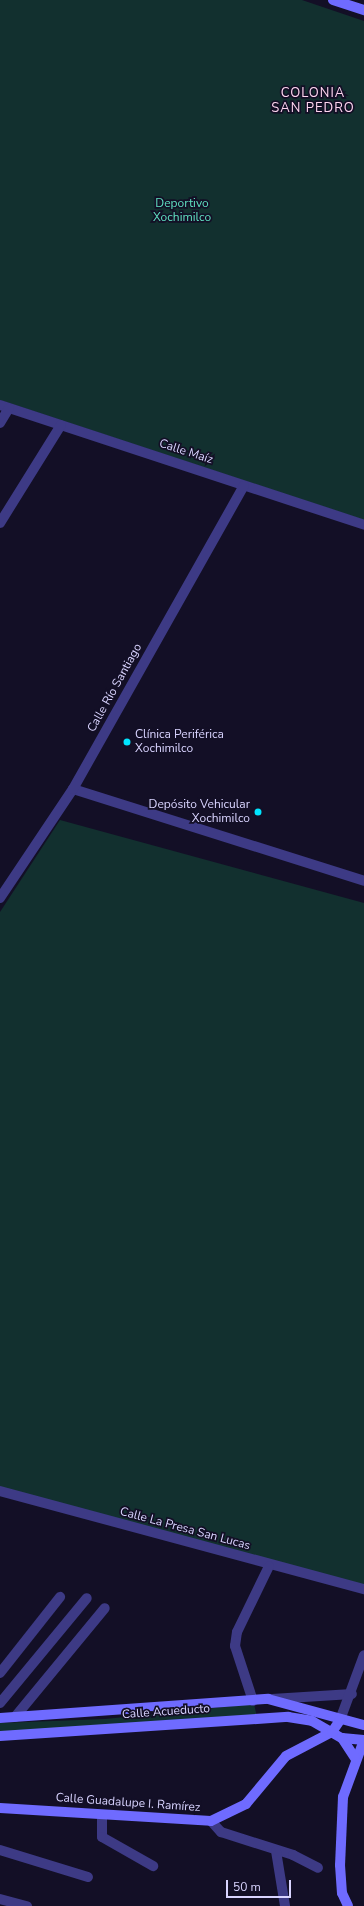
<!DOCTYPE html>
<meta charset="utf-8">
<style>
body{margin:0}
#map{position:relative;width:364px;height:1906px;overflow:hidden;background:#130f26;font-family:"Nunito Sans",sans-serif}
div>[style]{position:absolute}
.green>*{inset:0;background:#12302f}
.street>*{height:10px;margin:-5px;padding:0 5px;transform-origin:5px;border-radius:5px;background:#3d3a85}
.secondary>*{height:10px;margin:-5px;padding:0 5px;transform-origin:5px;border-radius:5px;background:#6f6bff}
.dots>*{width:11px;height:11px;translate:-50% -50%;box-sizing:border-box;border:2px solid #130f26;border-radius:50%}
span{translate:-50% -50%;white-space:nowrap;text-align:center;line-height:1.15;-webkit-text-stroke:3.5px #130f26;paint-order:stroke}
.park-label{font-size:12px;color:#5fe0c0}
.street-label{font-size:12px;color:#d9d4ff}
.poi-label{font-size:12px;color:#d9d4ff}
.left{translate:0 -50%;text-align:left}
.right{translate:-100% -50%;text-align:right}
.neighbourhood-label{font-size:13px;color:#ffd6f0;letter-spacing:1px}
.scale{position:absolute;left:226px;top:1880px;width:65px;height:18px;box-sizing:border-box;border:2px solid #d9d4ff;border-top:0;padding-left:5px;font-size:12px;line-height:14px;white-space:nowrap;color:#d9d4ff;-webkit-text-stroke:3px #130f26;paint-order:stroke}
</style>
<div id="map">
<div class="green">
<div style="clip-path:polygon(0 0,302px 0,364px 21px,364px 520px,0 400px)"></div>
<div style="clip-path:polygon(60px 820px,364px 903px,364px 1587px,0 1488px,0 912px)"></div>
<div style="clip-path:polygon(254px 1704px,257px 1717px,0 1733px,0 1723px,105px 1719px)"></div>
</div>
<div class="street">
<div style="left:0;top:405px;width:383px;rotate:18.2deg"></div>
<div style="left:0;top:423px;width:17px;rotate:-59deg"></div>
<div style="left:0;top:523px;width:115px;rotate:-58.1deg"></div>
<div style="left:73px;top:789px;width:305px;rotate:17.5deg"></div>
<div style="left:0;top:898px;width:131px;rotate:-56.2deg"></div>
<div style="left:73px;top:789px;width:348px;rotate:-60.6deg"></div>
<div style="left:0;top:1491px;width:377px;rotate:15.1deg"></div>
<div style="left:0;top:1673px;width:97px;rotate:-51.7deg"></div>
<div style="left:272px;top:1699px;width:80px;rotate:-3.6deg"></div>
<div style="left:253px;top:1701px;width:58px;rotate:-108.1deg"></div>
<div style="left:235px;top:1646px;width:14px;rotate:-82deg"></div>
<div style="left:237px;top:1632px;width:73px;rotate:-64.1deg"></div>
<div style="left:0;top:1703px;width:136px;rotate:-50.4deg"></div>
<div style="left:15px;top:1717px;width:141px;rotate:-50.5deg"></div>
<div style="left:340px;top:1720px;width:69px;rotate:-69.7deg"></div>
<div style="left:102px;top:1815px;width:22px;rotate:90deg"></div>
<div style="left:102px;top:1837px;width:59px;rotate:29.6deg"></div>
<div style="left:211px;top:1821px;width:15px;rotate:48deg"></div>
<div style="left:221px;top:1832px;width:76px;rotate:17.7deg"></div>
<div style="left:293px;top:1855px;width:28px;rotate:27deg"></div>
<div style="left:0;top:1850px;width:92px;rotate:17.1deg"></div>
<div style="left:276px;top:1851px;width:56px;rotate:80.7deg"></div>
<div style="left:0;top:1899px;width:28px;rotate:15deg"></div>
</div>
<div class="secondary">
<div style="left:333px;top:0;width:33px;rotate:18deg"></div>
<div style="left:0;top:1718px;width:269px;rotate:-4.1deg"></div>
<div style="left:268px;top:1699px;width:99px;rotate:15.2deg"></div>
<div style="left:0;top:1736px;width:289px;rotate:-3.8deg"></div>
<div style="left:288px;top:1717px;width:24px;rotate:9deg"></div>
<div style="left:312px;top:1721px;width:34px;rotate:30deg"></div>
<div style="left:342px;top:1738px;width:22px;rotate:5deg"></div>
<div style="left:364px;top:1740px;width:61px;rotate:110.2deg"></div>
<div style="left:343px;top:1797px;width:68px;rotate:92.5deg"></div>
<div style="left:340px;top:1865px;width:28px;rotate:86deg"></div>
<div style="left:342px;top:1893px;width:14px;rotate:65deg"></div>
<div style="left:342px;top:1738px;width:24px;rotate:57deg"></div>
<div style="left:0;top:1808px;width:211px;rotate:3.5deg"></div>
<div style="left:211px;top:1821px;width:39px;rotate:-26deg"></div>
<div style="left:246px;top:1804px;width:62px;rotate:-50.2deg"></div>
<div style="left:286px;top:1756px;width:52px;rotate:-27.6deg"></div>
<div style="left:332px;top:1732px;width:14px;rotate:-56deg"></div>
</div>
<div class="dots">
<div style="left:127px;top:742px;background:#00e5ff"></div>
<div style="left:258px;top:812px;background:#00e5ff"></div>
</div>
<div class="park-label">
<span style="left:182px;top:211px">Deportivo<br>Xochimilco</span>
</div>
<div class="street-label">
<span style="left:186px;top:452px;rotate:18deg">Calle Maíz</span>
<span style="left:115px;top:688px;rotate:-61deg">Calle Río Santiago</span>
<span style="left:185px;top:1529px;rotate:15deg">Calle La Presa San Lucas</span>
<span style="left:166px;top:1712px;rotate:-4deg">Calle Acueducto</span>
<span style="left:128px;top:1803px;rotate:4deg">Calle Guadalupe I. Ramírez</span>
</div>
<div class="poi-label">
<span class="left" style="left:135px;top:742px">Clínica Periférica<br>Xochimilco</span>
<span class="right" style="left:250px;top:812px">Depósito Vehicular<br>Xochimilco</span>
</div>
<div class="neighbourhood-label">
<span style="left:313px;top:101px">COLONIA<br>SAN PEDRO</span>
</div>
<div class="scale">50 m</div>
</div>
